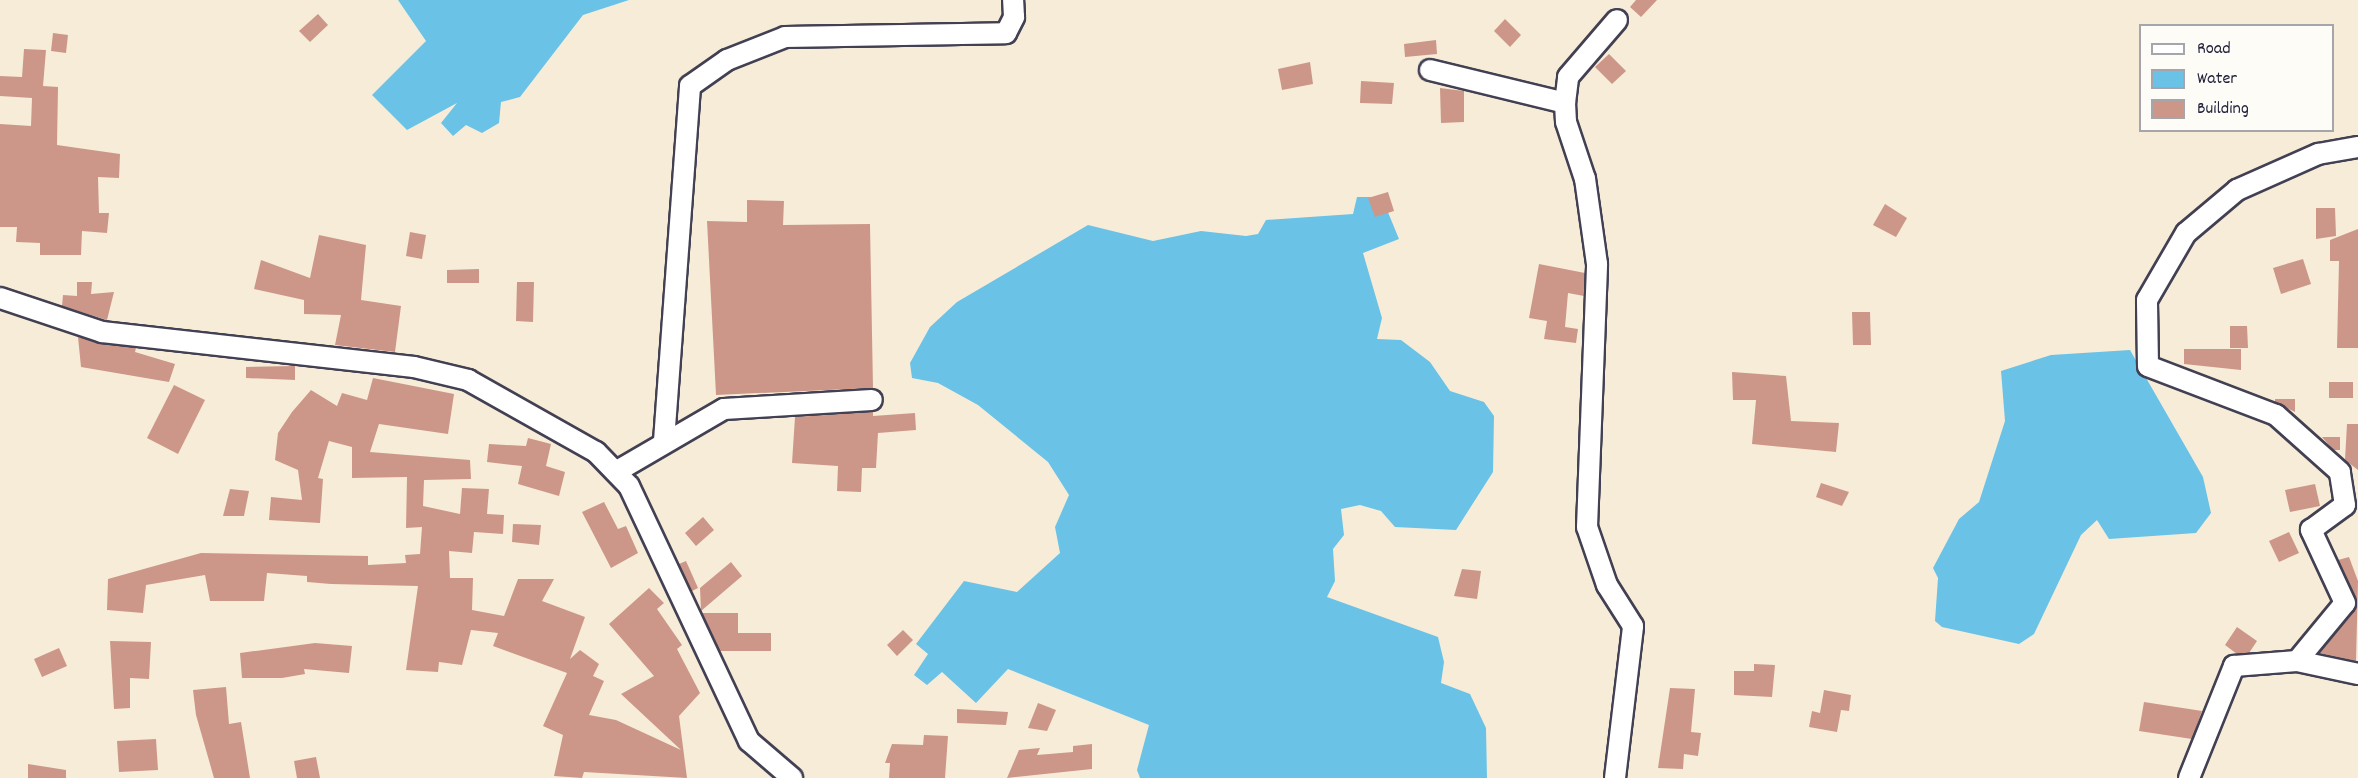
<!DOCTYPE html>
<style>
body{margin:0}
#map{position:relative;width:2358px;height:778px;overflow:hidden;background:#f7ecd8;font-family:Dekko,sans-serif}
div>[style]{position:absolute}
.water>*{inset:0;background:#6ac2e7}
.building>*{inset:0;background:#cc9789}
.roads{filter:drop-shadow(2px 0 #424053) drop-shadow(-2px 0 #424053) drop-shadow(0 2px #424053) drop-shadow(0 -2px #424053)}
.street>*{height:20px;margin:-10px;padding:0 10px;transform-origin:10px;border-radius:10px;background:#fff}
span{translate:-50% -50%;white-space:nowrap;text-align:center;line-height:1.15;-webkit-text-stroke:4.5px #fdfcf7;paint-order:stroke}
.legend{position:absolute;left:2139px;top:24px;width:195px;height:108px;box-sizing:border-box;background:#fdfcf7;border:2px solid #a5a5ac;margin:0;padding:8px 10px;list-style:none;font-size:18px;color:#22223b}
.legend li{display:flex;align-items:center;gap:12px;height:30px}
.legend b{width:30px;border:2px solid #a5a5ac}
</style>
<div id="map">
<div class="water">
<div style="clip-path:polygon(398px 0,656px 0,629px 0,583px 15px,520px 97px,501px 102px,499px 123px,482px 133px,466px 125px,453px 136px,441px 123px,457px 103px,407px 130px,372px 95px,426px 41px)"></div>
<div style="clip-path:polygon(1357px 197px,1375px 197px,1385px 205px,1399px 239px,1363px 253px,1382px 318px,1377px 339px,1401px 340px,1430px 362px,1450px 391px,1484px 402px,1494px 416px,1493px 472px,1456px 530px,1395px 527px,1381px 511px,1360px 505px,1341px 509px,1344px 535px,1333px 549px,1335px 581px,1327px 597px,1438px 637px,1444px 662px,1441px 683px,1470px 694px,1486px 728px,1487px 778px,1140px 778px,1137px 770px,1149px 725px,1008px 669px,976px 703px,942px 672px,927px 685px,914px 675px,928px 654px,916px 644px,964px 581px,1017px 592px,1060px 553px,1055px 527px,1069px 495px,1048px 462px,978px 405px,938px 383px,912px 378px,910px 363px,930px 327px,957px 302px,1088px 225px,1153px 241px,1201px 231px,1246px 236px,1258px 234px,1266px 220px,1353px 214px)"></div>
<div style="clip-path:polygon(2130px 350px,2203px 477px,2211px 513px,2196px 533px,2109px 539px,2097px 520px,2081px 535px,2034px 634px,2019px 644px,1942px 627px,1935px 621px,1938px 578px,1933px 568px,1959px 519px,1979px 502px,2005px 421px,2001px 371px,2051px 355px)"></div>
</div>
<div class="building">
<div style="clip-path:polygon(1636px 0,1657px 0,1641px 17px,1630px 7px)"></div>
<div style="clip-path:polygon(318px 14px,328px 25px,310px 42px,299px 31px)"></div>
<div style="clip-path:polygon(1505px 19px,1521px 35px,1510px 47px,1494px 31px)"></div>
<div style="clip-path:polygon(53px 33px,68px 35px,66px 53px,51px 51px)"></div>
<div style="clip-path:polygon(1436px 40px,1437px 54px,1405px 57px,1404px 44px)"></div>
<div style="clip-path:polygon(24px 49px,46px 50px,43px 86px,58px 87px,57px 145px,120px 154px,119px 178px,98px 177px,99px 213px,109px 213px,107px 233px,82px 231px,81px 255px,40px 255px,40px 243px,16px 242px,17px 227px,0 227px,0 124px,31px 126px,32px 98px,0 96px,0 76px,22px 77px)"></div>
<div style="clip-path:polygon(1609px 54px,1626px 71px,1612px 84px,1595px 67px)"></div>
<div style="clip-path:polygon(1310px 62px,1313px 84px,1282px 90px,1278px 69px)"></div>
<div style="clip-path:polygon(1361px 81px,1394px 83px,1392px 104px,1360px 103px)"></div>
<div style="clip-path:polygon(1440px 88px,1464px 91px,1464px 122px,1441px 123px)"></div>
<div style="clip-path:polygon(1388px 192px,1394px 211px,1375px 217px,1368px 198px)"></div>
<div style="clip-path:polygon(747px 200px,784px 201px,783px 225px,870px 224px,873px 388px,716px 395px,707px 221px,747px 222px)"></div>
<div style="clip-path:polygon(1885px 204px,1907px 218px,1896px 237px,1873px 225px)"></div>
<div style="clip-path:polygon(2316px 208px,2335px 208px,2336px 236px,2316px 239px)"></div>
<div style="clip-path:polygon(2358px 229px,2358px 348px,2337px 348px,2339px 261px,2330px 261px,2330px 240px)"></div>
<div style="clip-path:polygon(410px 232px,426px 235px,422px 259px,406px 256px)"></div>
<div style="clip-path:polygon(319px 235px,366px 245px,361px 300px,401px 306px,395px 352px,335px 345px,341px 315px,304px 314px,304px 300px,254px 289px,261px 260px,310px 278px)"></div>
<div style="clip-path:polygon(2303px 259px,2311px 284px,2281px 294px,2273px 268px)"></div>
<div style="clip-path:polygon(1539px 264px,1585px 273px,1584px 296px,1568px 293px,1565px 327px,1578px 329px,1576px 343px,1544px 339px,1547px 321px,1529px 318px)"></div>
<div style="clip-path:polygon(479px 269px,479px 283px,447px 283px,447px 270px)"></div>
<div style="clip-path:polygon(77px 282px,92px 282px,91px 294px,114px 292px,107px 320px,62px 306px,63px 295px,77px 296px)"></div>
<div style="clip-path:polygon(517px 282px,534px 282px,533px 322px,516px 321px)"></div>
<div style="clip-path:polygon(1852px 312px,1870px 312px,1871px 345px,1853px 345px)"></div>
<div style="clip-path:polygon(2230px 326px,2247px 326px,2248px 348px,2230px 348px)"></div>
<div style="clip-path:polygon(78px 337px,136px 348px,135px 352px,175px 364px,169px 382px,81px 367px)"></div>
<div style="clip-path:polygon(2184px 349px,2241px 349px,2241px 370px,2184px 364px)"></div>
<div style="clip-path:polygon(295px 366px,295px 380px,246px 378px,246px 367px)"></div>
<div style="clip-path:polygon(1732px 372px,1786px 376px,1791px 421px,1839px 423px,1836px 452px,1752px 444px,1756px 400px,1733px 400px)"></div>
<div style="clip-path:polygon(373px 378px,454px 394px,448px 434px,379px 424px,370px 452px,470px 460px,471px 479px,424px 480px,423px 506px,460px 514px,462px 488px,489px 489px,487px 514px,504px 515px,503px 534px,474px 532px,472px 553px,449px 551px,450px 578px,473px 578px,472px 610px,504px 616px,518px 579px,554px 579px,542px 601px,585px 617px,570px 659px,580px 650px,599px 664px,593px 676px,604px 681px,589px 715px,616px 720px,681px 750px,621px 694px,654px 676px,609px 624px,649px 588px,664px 603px,657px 609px,682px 645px,677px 649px,700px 693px,679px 716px,687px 778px,584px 772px,582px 778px,554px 776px,563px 735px,543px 726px,567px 673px,493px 646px,498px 633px,471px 630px,462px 665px,439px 662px,438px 672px,406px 670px,418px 586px,331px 584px,307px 582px,307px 576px,267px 573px,264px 601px,210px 601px,205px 575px,146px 585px,143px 613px,107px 610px,108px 579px,201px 553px,368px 556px,368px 565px,406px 563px,405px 555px,420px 554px,422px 527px,406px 528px,407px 477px,352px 478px,352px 447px,329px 441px,318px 478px,323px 479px,320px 523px,269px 520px,271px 497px,302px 500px,298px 470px,275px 460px,278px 433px,292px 412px,311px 390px,337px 406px,342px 393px,367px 400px)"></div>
<div style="clip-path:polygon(2329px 382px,2353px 382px,2353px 398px,2329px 398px)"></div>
<div style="clip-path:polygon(174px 385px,205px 400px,178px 454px,147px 438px)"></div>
<div style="clip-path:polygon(2275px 399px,2295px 399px,2295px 412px,2275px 402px)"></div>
<div style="clip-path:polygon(873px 412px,873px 416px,915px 413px,916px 430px,878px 433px,876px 468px,862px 468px,861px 492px,837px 491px,838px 466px,792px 463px,795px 417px)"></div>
<div style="clip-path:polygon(2347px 424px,2358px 424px,2358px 470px,2345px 460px)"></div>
<div style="clip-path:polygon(2322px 437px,2340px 437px,2340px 450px,2333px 450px)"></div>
<div style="clip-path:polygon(528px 438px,551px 444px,546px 466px,565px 472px,559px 496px,518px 484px,522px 466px,487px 462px,489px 444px,526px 446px)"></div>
<div style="clip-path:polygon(1821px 483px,1849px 492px,1842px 506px,1816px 497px)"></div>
<div style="clip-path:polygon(2315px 484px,2320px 506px,2290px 512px,2285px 490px)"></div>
<div style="clip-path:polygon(230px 489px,249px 491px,244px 516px,223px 516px)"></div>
<div style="clip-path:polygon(604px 502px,618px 529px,626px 526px,638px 553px,611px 568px,582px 512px)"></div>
<div style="clip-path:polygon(703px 517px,714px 530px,696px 546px,685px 533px)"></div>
<div style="clip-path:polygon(513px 524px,541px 525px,539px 545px,512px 542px)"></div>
<div style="clip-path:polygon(2289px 532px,2299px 553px,2279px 562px,2269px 541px)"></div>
<div style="clip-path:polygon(2349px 557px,2358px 581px,2356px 661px,2319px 653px,2357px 605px,2338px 560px)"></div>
<div style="clip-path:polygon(686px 561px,698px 588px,692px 591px,679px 564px)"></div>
<div style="clip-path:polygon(731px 562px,742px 576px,701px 611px,700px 588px)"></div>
<div style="clip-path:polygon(1462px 569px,1481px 571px,1477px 599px,1454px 596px)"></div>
<div style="clip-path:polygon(702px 613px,738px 613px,738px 633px,771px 633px,771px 651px,720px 651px)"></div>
<div style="clip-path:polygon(2237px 627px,2257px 641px,2249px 653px,2237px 654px,2225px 645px)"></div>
<div style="clip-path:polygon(903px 630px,913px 640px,897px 656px,887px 645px)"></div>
<div style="clip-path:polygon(110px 641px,151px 642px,149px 679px,130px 678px,130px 708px,114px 709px)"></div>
<div style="clip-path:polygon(315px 643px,352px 646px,349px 673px,304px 669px,305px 674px,282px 678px,242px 678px,240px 653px)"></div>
<div style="clip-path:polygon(59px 648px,67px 666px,42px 677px,34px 659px)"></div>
<div style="clip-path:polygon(1754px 664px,1775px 665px,1772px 697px,1734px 695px,1734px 671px,1754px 671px)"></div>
<div style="clip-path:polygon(226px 687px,229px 724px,241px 722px,250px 778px,214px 778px,196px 715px,193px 690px)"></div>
<div style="clip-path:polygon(1670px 688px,1695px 689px,1691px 732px,1701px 733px,1698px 756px,1684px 754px,1683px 769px,1658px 768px)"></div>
<div style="clip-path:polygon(1824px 690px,1851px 695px,1849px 711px,1841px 710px,1837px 732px,1809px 727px,1812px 711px,1820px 713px)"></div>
<div style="clip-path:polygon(2144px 702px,2202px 711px,2192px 739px,2139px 731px)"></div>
<div style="clip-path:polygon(1038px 703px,1056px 710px,1047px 731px,1028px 728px)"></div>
<div style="clip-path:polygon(957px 709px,1008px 712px,1006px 725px,957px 723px)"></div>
<div style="clip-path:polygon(924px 735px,948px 736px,945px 778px,889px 778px,890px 763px,885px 763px,892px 744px,923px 745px)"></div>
<div style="clip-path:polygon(156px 739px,158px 770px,119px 772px,117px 741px)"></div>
<div style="clip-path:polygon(1092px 744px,1092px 769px,1007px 778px,1019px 750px,1040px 748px,1037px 755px,1073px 752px,1073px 746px)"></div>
<div style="clip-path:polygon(316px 757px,320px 778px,297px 778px,294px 761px)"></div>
<div style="clip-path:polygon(28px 764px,66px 770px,66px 778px,28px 778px)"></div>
</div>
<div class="roads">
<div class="street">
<div style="left:1430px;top:70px;width:139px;rotate:13.7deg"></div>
<div style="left:0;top:298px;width:108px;rotate:18.4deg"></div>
<div style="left:102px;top:332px;width:314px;rotate:6.4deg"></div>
<div style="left:414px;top:367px;width:56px;rotate:13.5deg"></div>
<div style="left:468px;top:380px;width:147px;rotate:29.4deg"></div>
<div style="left:596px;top:452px;width:47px;rotate:45.9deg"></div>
<div style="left:629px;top:486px;width:282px;rotate:64.8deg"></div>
<div style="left:749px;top:741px;width:57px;rotate:40.7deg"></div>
<div style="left:664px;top:441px;width:356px;rotate:-85.8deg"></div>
<div style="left:690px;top:86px;width:45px;rotate:-35.1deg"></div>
<div style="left:727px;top:60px;width:62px;rotate:-21.6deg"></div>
<div style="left:785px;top:37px;width:221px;rotate:-1deg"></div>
<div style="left:1006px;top:33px;width:18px;rotate:-63deg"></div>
<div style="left:1014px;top:17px;width:17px;rotate:-93deg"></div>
<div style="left:619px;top:470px;width:121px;rotate:-30.2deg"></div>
<div style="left:724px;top:409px;width:148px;rotate:-3.5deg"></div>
<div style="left:2297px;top:661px;width:75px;rotate:-50.4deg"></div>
<div style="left:2345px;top:603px;width:81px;rotate:-115deg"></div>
<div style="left:2311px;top:530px;width:42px;rotate:-36.3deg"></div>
<div style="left:2345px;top:505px;width:33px;rotate:-99deg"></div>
<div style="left:2340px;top:472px;width:86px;rotate:-138.3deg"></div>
<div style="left:2276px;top:415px;width:137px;rotate:-159.1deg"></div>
<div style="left:2148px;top:366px;width:66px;rotate:-90.9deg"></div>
<div style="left:2147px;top:300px;width:78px;rotate:-59.8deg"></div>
<div style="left:2186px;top:233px;width:67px;rotate:-40.1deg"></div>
<div style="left:2237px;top:190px;width:89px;rotate:-24deg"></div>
<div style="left:2318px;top:154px;width:41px;rotate:-9.9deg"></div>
<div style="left:1615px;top:778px;width:153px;rotate:-83.2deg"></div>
<div style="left:1633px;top:626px;width:49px;rotate:-122.4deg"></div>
<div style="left:1607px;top:585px;width:61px;rotate:-109deg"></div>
<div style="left:1587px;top:527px;width:263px;rotate:-87.8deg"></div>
<div style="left:1597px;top:264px;width:86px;rotate:-98deg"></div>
<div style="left:1585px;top:179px;width:60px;rotate:-108.4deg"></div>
<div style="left:1566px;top:122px;width:19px;rotate:-93deg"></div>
<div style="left:1565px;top:103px;width:26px;rotate:-83deg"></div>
<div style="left:1568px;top:77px;width:75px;rotate:-49.3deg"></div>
<div style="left:2189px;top:778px;width:121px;rotate:-68.1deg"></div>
<div style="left:2234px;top:666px;width:63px;rotate:-4.5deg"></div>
<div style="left:2297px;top:661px;width:62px;rotate:12deg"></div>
</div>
</div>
<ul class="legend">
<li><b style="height:8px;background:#fff"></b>Road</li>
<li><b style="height:16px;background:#6ac2e7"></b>Water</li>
<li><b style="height:16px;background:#cc9789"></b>Building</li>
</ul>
</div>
